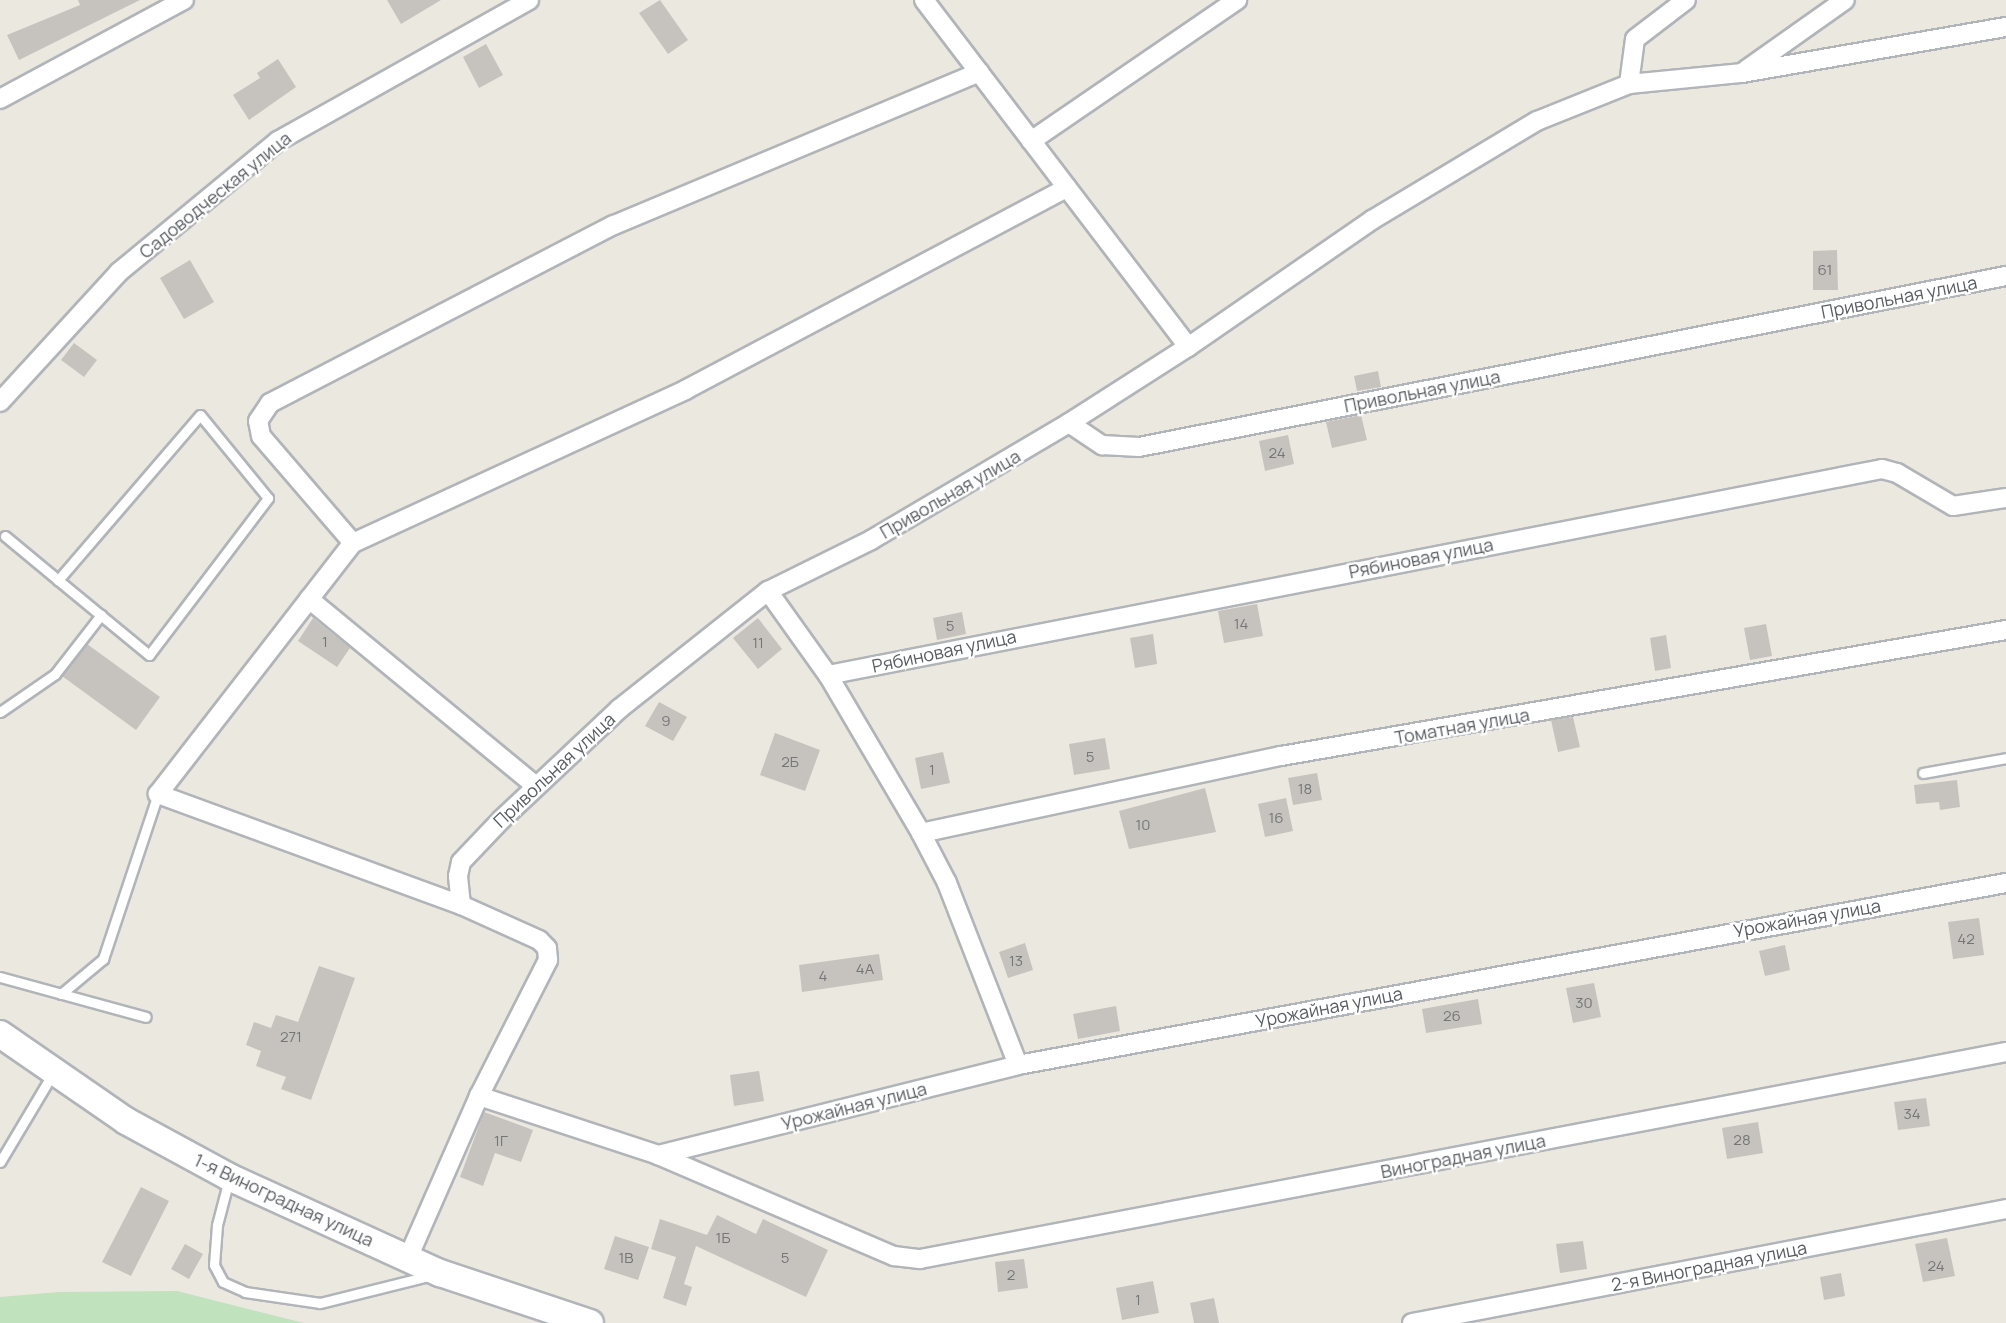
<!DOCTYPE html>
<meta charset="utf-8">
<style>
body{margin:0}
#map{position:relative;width:2006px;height:1323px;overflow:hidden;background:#ebe8e0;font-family:Manrope,sans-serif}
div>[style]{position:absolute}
.green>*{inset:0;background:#c0e2bd}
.building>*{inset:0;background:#c6c3be}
.roads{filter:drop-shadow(2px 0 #b1b4b8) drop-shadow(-2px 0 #b1b4b8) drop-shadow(0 2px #b1b4b8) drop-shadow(0 -2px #b1b4b8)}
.service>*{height:9px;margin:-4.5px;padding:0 4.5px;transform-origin:4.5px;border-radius:4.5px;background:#fff}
.minor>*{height:18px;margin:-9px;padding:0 9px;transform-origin:9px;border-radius:9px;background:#fff}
.secondary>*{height:26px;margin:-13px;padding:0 13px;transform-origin:13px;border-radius:13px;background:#fff}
span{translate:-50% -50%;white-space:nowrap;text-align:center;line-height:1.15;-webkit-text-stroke:4.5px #fff;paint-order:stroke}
.number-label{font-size:15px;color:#747678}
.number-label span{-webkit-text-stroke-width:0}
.street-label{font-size:18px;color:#595d61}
</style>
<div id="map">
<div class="green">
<div style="clip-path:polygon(177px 1291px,304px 1323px,0 1323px,0 1297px,59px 1292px)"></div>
</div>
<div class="building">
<div style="clip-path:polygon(78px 0,140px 0,19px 60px,7px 35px,80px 5px)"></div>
<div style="clip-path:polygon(387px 0,441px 0,401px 24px)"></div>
<div style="clip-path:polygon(660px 0,688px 40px,668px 54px,639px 13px)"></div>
<div style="clip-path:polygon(486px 44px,503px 75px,479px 88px,463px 57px)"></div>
<div style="clip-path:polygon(278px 59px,296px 87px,249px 120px,233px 95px,260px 78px,257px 73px)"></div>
<div style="clip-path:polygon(1837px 250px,1838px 290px,1813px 290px,1813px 251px)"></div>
<div style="clip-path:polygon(190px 260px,214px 302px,184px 319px,160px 278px)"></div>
<div style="clip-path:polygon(74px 343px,97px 360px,84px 377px,61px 360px)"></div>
<div style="clip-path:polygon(1378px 371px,1381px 387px,1357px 391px,1354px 376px)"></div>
<div style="clip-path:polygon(1361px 415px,1367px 440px,1332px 448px,1326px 422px)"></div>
<div style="clip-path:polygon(1288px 435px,1294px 464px,1265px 471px,1259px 441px)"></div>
<div style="clip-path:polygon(1257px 604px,1263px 636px,1224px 643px,1218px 611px)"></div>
<div style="clip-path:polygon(962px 612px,966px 634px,937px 640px,933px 618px)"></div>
<div style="clip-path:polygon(313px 618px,350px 648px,337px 667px,298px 641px)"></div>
<div style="clip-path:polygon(758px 618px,782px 649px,758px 669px,733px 638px)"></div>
<div style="clip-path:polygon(1766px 624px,1772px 656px,1750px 660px,1744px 628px)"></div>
<div style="clip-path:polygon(1153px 634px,1157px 664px,1135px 668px,1130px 638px)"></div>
<div style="clip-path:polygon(1666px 635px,1671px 668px,1655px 671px,1650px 638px)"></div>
<div style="clip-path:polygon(87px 644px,160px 697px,136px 730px,62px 676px)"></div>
<div style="clip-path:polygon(659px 702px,687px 717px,673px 741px,645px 726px)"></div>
<div style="clip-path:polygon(1573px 717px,1580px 747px,1558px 752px,1551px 720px)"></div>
<div style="clip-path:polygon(775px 733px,820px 750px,805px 791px,760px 775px)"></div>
<div style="clip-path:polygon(1105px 738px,1110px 769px,1074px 775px,1069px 744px)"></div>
<div style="clip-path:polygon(943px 752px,950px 783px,921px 789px,915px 758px)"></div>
<div style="clip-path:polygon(1317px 773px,1322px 800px,1293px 805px,1288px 778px)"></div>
<div style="clip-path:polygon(1957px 780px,1960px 807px,1940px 810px,1939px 802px,1916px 804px,1914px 785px)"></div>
<div style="clip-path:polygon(1205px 788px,1216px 832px,1129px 849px,1119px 811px)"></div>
<div style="clip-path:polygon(1286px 798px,1293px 831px,1265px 837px,1258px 804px)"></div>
<div style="clip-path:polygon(1979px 918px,1984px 955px,1953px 959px,1948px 922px)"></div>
<div style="clip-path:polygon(1025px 943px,1033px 970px,1008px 978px,999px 952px)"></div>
<div style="clip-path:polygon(1785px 945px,1790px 970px,1765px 976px,1759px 951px)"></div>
<div style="clip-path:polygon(879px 954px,883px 980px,802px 992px,799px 965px)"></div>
<div style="clip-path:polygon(319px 966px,355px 978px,311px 1100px,281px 1089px,286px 1077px,256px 1066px,261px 1051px,246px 1045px,254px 1022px,271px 1028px,276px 1015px,298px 1022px)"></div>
<div style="clip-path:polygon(1594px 983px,1601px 1017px,1573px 1023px,1566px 988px)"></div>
<div style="clip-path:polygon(1478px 999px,1482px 1024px,1426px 1033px,1422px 1009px)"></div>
<div style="clip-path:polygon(1116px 1006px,1120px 1031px,1078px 1039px,1073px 1014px)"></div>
<div style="clip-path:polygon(759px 1071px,764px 1101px,734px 1106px,730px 1075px)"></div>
<div style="clip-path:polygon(1926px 1098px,1930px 1126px,1898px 1130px,1894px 1102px)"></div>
<div style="clip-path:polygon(484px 1112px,533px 1130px,521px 1162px,495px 1153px,483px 1186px,460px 1177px)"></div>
<div style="clip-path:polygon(1758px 1122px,1763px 1153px,1727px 1159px,1722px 1128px)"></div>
<div style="clip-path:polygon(141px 1187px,169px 1201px,131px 1276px,102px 1262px)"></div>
<div style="clip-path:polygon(717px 1215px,756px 1234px,763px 1219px,828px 1250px,806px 1297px,696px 1246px,684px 1284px,692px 1287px,686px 1306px,663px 1298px,676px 1257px,651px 1249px,660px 1219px,707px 1235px)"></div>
<div style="clip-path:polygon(615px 1236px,649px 1247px,638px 1280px,604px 1269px)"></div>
<div style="clip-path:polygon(1947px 1238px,1955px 1276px,1923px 1282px,1915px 1244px)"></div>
<div style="clip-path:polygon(1583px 1241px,1587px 1269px,1560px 1273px,1556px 1244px)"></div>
<div style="clip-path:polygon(185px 1244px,203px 1254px,189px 1279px,171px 1269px)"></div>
<div style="clip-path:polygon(1024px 1259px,1028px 1288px,998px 1292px,995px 1262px)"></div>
<div style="clip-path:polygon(1841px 1273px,1845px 1296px,1824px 1300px,1820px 1277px)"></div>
<div style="clip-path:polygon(1153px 1281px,1159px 1313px,1122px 1320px,1116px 1288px)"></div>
<div style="clip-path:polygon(1214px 1298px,1219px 1323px,1194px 1323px,1190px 1303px)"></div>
</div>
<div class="roads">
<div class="service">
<div style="left:5px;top:536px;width:69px;rotate:39.7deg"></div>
<div style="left:58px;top:580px;width:118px;rotate:39.5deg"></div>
<div style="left:149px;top:655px;width:197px;rotate:-52.8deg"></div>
<div style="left:268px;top:498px;width:107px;rotate:-129.3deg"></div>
<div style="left:200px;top:415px;width:218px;rotate:130.7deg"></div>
<div style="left:0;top:712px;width:67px;rotate:-34.6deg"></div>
<div style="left:55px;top:674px;width:75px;rotate:-52.1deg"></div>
<div style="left:1923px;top:773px;width:84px;rotate:-10.2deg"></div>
<div style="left:0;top:977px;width:151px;rotate:15.3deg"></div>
<div style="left:61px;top:994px;width:55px;rotate:-39.8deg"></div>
<div style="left:103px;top:959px;width:174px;rotate:-71.6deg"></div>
<div style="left:0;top:1162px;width:104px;rotate:-59.2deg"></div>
<div style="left:229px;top:1179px;width:48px;rotate:104.6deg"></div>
<div style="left:217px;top:1225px;width:40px;rotate:94.3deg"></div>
<div style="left:214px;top:1265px;width:19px;rotate:62deg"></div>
<div style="left:223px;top:1282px;width:24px;rotate:24deg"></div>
<div style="left:245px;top:1292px;width:76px;rotate:8.3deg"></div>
<div style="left:320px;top:1303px;width:115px;rotate:-14deg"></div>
</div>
<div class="minor">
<div style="left:924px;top:0;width:436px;rotate:52.7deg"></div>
<div style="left:1746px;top:70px;width:121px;rotate:-35.3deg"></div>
<div style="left:1629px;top:84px;width:45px;rotate:-82.4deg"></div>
<div style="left:1635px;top:39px;width:64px;rotate:-37.4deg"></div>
<div style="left:0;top:99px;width:209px;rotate:-28.3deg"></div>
<div style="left:1031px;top:141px;width:250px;rotate:-34.4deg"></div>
<div style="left:0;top:402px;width:176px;rotate:-47.5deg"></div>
<div style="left:119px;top:272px;width:206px;rotate:-39.5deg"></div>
<div style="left:278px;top:141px;width:288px;rotate:-29.3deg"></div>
<div style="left:1069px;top:423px;width:141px;rotate:-32.6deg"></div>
<div style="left:1188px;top:347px;width:224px;rotate:-34.6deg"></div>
<div style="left:1372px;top:220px;width:192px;rotate:-31deg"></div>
<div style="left:1537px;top:121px;width:99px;rotate:-21.9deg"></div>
<div style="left:1629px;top:84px;width:114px;rotate:-5.6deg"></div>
<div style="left:1742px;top:73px;width:268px;rotate:-9.9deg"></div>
<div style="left:353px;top:543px;width:141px;rotate:-130.7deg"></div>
<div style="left:261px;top:436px;width:15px;rotate:-101deg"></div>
<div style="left:258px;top:421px;width:22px;rotate:-56deg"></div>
<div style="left:270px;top:403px;width:387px;rotate:-27.4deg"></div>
<div style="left:614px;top:225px;width:396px;rotate:-22.7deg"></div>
<div style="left:768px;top:591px;width:103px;rotate:54.5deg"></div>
<div style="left:828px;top:675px;width:183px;rotate:59.5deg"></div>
<div style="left:921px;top:833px;width:56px;rotate:62.5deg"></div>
<div style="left:947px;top:883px;width:195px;rotate:68.7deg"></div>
<div style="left:309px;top:599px;width:294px;rotate:39.5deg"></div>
<div style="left:828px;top:675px;width:1074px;rotate:-11.06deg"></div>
<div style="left:1882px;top:469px;width:16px;rotate:15deg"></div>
<div style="left:1897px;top:473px;width:65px;rotate:30.5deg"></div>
<div style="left:1953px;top:506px;width:54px;rotate:-8.6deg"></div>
<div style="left:921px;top:833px;width:368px;rotate:-12.1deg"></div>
<div style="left:1281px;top:756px;width:736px;rotate:-9.86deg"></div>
<div style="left:461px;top:905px;width:323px;rotate:-159.9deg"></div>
<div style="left:158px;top:794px;width:318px;rotate:-52.2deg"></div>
<div style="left:353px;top:543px;width:366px;rotate:-24.7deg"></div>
<div style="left:685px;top:390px;width:432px;rotate:-27.9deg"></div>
<div style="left:479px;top:1096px;width:188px;rotate:18.2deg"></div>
<div style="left:658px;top:1155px;width:257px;rotate:23.2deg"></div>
<div style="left:894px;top:1256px;width:26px;rotate:7deg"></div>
<div style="left:920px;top:1259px;width:1106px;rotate:-10.79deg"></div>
<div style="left:658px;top:1155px;width:371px;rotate:-14deg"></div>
<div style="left:1018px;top:1065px;width:1005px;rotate:-10.44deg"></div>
<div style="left:408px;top:1258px;width:177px;rotate:-66.3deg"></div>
<div style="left:479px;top:1096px;width:153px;rotate:-63.1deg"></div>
<div style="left:548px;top:960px;width:12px;rotate:-95deg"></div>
<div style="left:547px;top:948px;width:11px;rotate:-135deg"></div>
<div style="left:539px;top:940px;width:85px;rotate:-155.8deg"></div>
<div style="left:461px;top:905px;width:29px;rotate:-96deg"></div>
<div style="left:458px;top:876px;width:14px;rotate:-78deg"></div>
<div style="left:461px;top:862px;width:59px;rotate:-46.4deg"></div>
<div style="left:502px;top:819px;width:161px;rotate:-43.2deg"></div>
<div style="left:619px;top:709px;width:190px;rotate:-38.4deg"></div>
<div style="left:768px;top:591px;width:115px;rotate:-26.3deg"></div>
<div style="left:871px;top:540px;width:230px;rotate:-30.6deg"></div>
<div style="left:1069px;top:423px;width:40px;rotate:34deg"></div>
<div style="left:1102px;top:445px;width:37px;rotate:3deg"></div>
<div style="left:1139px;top:447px;width:884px;rotate:-11.16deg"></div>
<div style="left:1412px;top:1323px;width:605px;rotate:-10.86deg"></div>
</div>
<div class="secondary">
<div style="left:0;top:1034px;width:153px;rotate:34.6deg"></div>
<div style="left:126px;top:1121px;width:117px;rotate:28.5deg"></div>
<div style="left:229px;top:1177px;width:232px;rotate:24.5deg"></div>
<div style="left:440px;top:1273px;width:158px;rotate:18.4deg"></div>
</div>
</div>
<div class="number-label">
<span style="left:1825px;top:270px">61</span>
<span style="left:1277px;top:453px">24</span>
<span style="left:1241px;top:624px">14</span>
<span style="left:950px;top:626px">5</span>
<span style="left:325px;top:642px">1</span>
<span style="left:758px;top:643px">11</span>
<span style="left:666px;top:721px">9</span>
<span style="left:1090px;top:757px">5</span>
<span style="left:790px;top:762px">2Б</span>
<span style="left:932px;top:770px">1</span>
<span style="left:1305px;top:789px">18</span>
<span style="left:1276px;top:818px">16</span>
<span style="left:1143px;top:825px">10</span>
<span style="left:1966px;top:939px">42</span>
<span style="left:1016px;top:961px">13</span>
<span style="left:865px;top:969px">4А</span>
<span style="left:823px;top:976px">4</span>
<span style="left:1584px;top:1003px">30</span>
<span style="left:1452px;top:1016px">26</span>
<span style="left:291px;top:1037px">271</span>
<span style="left:1912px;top:1114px">34</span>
<span style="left:1742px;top:1140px">28</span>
<span style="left:501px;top:1141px">1Г</span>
<span style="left:723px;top:1238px">1Б</span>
<span style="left:626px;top:1258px">1В</span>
<span style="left:785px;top:1258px">5</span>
<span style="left:1936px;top:1266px">24</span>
<span style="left:1011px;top:1275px">2</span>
<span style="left:1138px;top:1300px">1</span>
</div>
<div class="street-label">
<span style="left:215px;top:195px;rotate:-39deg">Садоводческая улица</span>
<span style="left:1899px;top:297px;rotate:-11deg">Привольная улица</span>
<span style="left:1422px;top:391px;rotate:-11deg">Привольная улица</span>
<span style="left:950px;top:494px;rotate:-30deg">Привольная улица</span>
<span style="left:1421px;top:558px;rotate:-11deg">Рябиновая улица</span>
<span style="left:944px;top:651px;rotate:-12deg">Рябиновая улица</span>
<span style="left:1462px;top:726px;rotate:-10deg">Томатная улица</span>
<span style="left:554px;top:770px;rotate:-43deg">Привольная улица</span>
<span style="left:1807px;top:918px;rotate:-10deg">Урожайная улица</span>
<span style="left:1329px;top:1007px;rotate:-11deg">Урожайная улица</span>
<span style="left:854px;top:1106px;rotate:-14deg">Урожайная улица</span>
<span style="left:1463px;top:1156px;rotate:-11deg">Виноградная улица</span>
<span style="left:284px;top:1200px;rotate:25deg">1-я Виноградная улица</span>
<span style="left:1709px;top:1266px;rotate:-11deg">2-я Виноградная улица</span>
</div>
</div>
